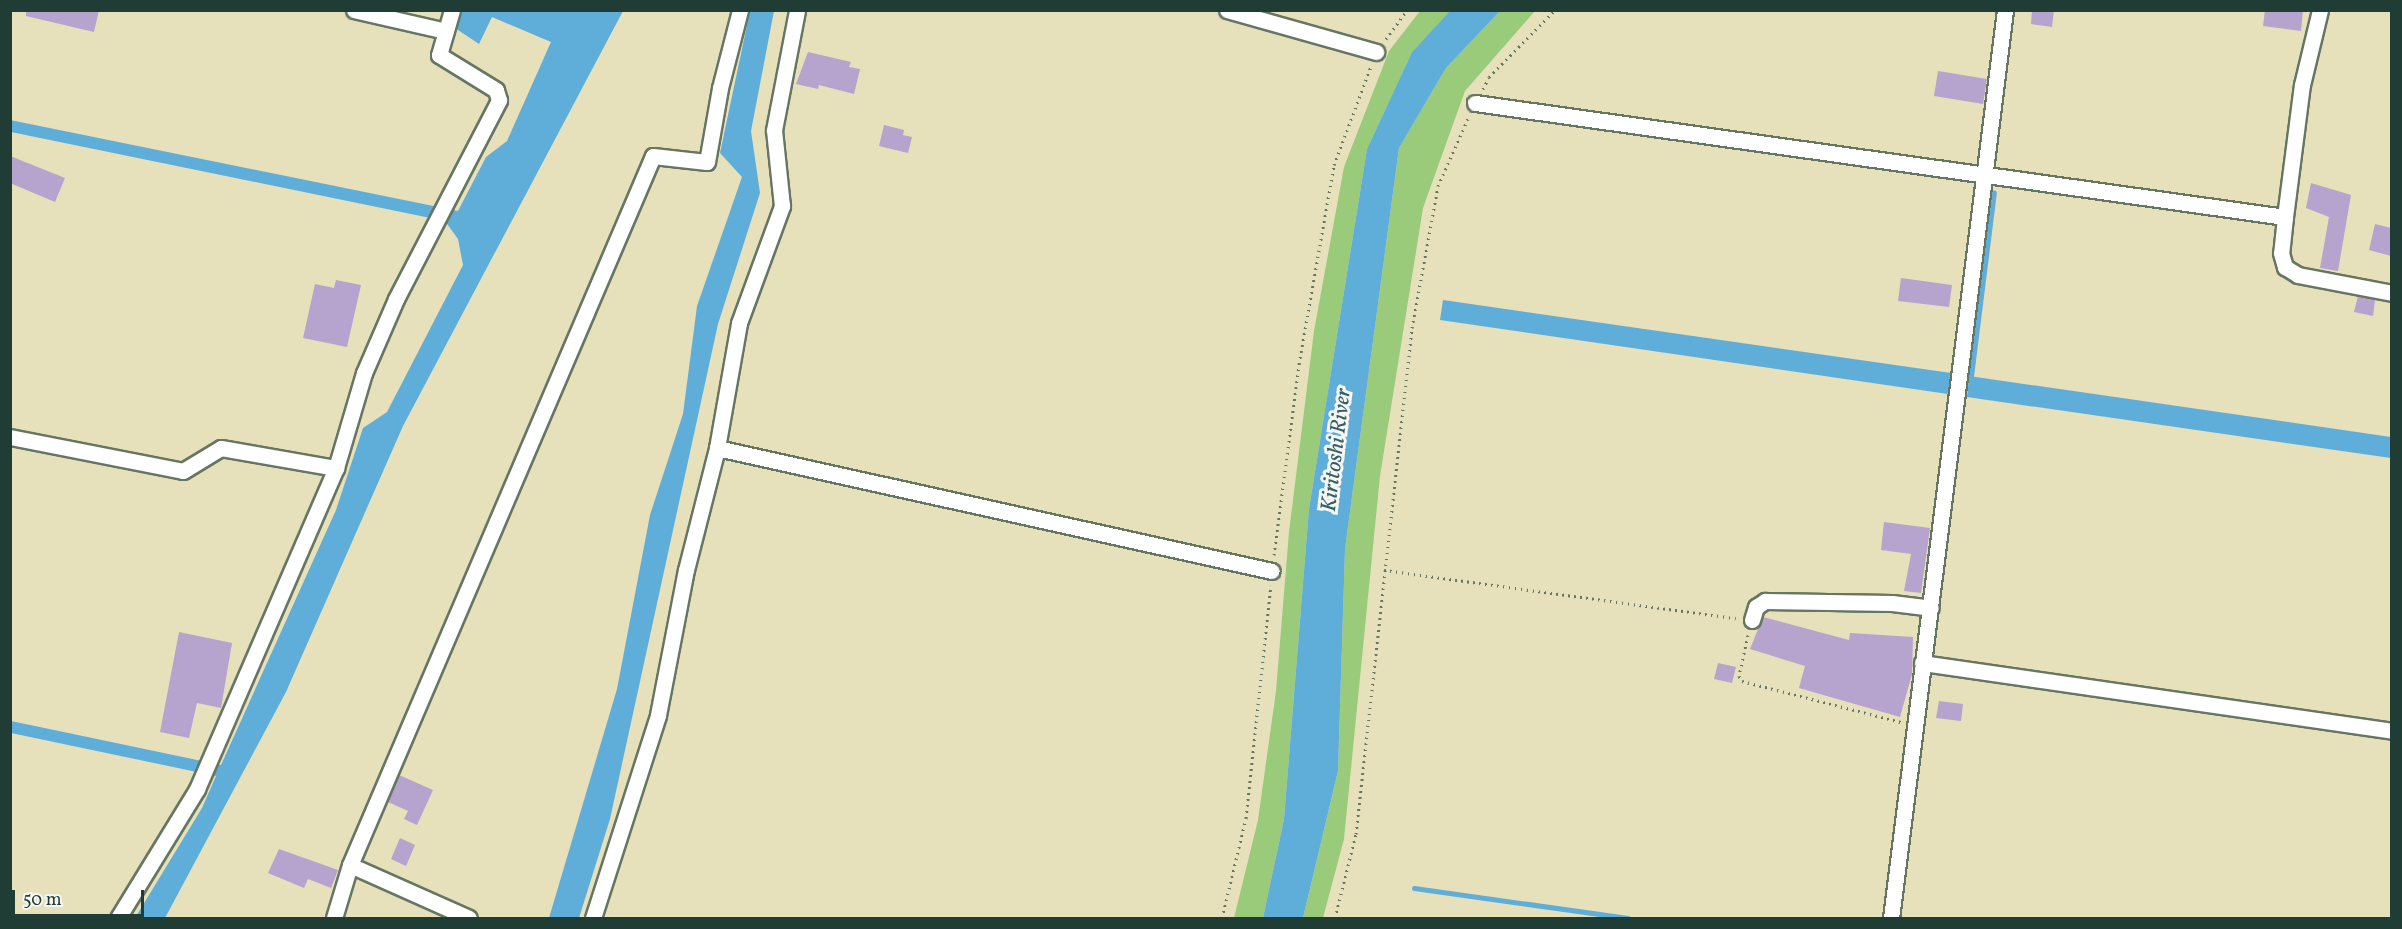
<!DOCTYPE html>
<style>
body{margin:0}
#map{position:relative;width:2402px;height:929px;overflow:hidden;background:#e6e0bb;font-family:Vollkorn,serif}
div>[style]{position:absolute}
.green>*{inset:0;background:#99cb7b}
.water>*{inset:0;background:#5fadd9}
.stream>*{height:5px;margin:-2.5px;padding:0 2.5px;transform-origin:2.5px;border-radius:2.5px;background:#5fadd9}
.building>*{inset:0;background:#b6a3ce}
.path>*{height:3px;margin-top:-1.5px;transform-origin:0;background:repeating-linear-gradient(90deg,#657663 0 1.5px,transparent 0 6px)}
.roads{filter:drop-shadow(2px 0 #657663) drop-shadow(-2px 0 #657663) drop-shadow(0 2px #657663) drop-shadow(0 -2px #657663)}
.street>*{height:15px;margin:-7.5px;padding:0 7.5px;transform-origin:7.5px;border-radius:7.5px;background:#fff}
span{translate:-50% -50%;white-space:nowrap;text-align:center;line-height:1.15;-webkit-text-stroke:6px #f6f6f2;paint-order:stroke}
.water-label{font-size:22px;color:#325f66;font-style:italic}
.frame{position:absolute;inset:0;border:12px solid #1f3d34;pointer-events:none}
.scale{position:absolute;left:12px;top:890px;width:132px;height:27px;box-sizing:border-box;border:3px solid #1f3d34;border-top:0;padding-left:8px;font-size:18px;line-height:21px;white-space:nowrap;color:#1f3d34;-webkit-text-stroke:4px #f6f6f2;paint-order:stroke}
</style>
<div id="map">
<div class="green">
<div style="clip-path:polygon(1420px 11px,1451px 11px,1412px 52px,1367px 149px,1309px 509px,1284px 819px,1263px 918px,1234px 918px,1258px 820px,1276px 691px,1289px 532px,1314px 331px,1344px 167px,1389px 51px)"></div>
<div style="clip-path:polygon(1500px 11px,1535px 11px,1465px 91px,1423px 208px,1380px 476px,1344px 839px,1323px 918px,1303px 918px,1338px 771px,1345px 549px,1399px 148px,1446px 68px)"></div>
</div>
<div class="water">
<div style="clip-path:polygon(1451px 10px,1500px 11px,1446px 68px,1399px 148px,1345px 549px,1338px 771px,1303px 918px,1263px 918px,1284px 819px,1309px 509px,1367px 149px,1412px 52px)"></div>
<div style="clip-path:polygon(460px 11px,623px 11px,403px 426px,286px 692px,165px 918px,135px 918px,202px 808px,216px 776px,11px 733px,11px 721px,221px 765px,336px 510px,363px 428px,387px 412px,463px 265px,458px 239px,445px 221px,11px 132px,10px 120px,458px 211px,486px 157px,507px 141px,551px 42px,492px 17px,479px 44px,455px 28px)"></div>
<div style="clip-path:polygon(750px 11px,774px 11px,751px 131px,760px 193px,718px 324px,610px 819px,579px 918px,549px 918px,617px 689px,650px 515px,683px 414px,697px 306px,742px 177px,720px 153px)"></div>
<div style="clip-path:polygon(1443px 300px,1951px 373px,1948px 394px,1440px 320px)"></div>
<div style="clip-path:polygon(1969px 376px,2391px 437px,2391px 458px,1967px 397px)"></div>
</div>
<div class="stream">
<div style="left:1971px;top:376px;width:185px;rotate:-82.9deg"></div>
<div style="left:1414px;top:888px;width:216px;rotate:8deg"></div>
</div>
<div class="building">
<div style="clip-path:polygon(26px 10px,99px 10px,94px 32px,26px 16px)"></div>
<div style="clip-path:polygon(2032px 10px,2054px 10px,2052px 27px,2031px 24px)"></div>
<div style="clip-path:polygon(2265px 10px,2303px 10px,2301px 31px,2263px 26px)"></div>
<div style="clip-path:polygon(808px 52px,851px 62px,849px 67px,860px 69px,854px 94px,819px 85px,818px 89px,796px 84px)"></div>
<div style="clip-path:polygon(1938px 71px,1987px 79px,1983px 104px,1934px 96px)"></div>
<div style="clip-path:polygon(884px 125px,904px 130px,903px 135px,912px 137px,908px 153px,879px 146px)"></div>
<div style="clip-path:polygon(10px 156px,65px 178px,55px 202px,10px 183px)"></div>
<div style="clip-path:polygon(2311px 183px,2351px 195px,2338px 271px,2320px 268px,2329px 217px,2306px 208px)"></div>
<div style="clip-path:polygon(2375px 224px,2391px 228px,2391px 256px,2369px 250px)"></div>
<div style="clip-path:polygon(1901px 278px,1952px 285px,1949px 307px,1898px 301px)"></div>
<div style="clip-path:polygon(336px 280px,361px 285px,347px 347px,303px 338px,315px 284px,334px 288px)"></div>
<div style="clip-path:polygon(2358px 296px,2375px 300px,2373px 316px,2354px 312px)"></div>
<div style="clip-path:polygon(1884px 522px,1930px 528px,1921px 593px,1904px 591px,1911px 554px,1881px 550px)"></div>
<div style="clip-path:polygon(1763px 617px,1849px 640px,1850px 633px,1913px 637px,1912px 674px,1900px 717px,1799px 688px,1805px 666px,1750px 649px)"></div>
<div style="clip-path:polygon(179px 632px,232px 643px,221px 708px,197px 703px,189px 738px,160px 732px)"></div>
<div style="clip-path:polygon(1718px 663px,1736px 667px,1732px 683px,1714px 679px)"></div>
<div style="clip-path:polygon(1939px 701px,1963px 704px,1961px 721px,1936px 718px)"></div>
<div style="clip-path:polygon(399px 775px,433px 790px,417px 825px,404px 819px,408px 811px,388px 802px)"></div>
<div style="clip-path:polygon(400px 838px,415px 845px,406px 866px,391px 859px)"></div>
<div style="clip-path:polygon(279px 849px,338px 870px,331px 888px,308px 879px,304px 888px,268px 873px)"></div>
</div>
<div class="path">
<div style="left:1386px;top:39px;width:36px;rotate:-54deg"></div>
<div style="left:1483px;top:89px;width:13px;rotate:-63deg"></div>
<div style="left:1489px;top:77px;width:94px;rotate:-45.4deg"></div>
<div style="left:1274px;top:555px;width:193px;rotate:-82.5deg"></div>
<div style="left:1299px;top:364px;width:202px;rotate:-80deg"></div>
<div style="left:1334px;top:165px;width:106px;rotate:-69.5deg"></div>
<div style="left:1384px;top:570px;width:355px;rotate:7.8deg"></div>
<div style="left:1748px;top:635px;width:42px;rotate:102.4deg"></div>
<div style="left:1739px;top:676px;width:6px;rotate:59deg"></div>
<div style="left:1742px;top:681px;width:164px;rotate:14.5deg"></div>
<div style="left:1222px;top:918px;width:103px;rotate:-76.5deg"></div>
<div style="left:1246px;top:818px;width:234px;rotate:-83.9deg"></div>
<div style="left:1335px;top:918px;width:87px;rotate:-76deg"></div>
<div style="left:1356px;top:834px;width:509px;rotate:-83.68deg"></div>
<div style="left:1412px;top:328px;width:144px;rotate:-79.6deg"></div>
<div style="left:1438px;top:186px;width:77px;rotate:-66.1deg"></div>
</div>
<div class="roads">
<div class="street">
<div style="left:354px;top:10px;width:94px;rotate:12.9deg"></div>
<div style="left:1227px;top:10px;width:155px;rotate:15.7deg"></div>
<div style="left:1475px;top:103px;width:818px;rotate:8.01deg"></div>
<div style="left:2285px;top:217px;width:133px;rotate:-82.7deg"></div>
<div style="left:2302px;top:85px;width:77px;rotate:-76.5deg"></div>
<div style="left:2285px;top:217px;width:36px;rotate:96deg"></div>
<div style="left:2281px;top:253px;width:15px;rotate:74deg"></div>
<div style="left:2285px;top:267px;width:15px;rotate:32deg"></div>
<div style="left:2298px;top:275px;width:96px;rotate:10.8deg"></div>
<div style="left:10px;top:437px;width:176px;rotate:11.1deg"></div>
<div style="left:183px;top:471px;width:44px;rotate:-31.2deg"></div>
<div style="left:221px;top:448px;width:117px;rotate:9.9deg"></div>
<div style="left:717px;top:448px;width:568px;rotate:12.5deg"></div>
<div style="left:1752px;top:620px;width:14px;rotate:-73deg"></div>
<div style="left:1756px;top:607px;width:11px;rotate:-34deg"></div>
<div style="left:1765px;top:601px;width:127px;rotate:0.9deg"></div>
<div style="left:1892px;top:603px;width:39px;rotate:7deg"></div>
<div style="left:1922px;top:663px;width:475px;rotate:8.2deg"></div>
<div style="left:350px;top:865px;width:130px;rotate:24deg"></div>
<div style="left:118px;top:918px;width:151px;rotate:-58.5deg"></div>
<div style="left:197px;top:789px;width:350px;rotate:-66.6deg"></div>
<div style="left:336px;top:468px;width:99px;rotate:-73.6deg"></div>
<div style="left:364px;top:373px;width:81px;rotate:-66.6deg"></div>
<div style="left:396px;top:299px;width:224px;rotate:-62.6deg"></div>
<div style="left:499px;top:100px;width:10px;rotate:-107deg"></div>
<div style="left:496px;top:90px;width:67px;rotate:-148.4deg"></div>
<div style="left:439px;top:55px;width:47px;rotate:-73.9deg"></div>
<div style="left:334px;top:918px;width:55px;rotate:-73.2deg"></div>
<div style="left:350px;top:865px;width:771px;rotate:-66.86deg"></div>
<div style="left:653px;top:156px;width:54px;rotate:6.3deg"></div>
<div style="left:707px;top:162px;width:75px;rotate:-80deg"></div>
<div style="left:720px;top:88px;width:81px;rotate:-75.6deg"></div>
<div style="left:593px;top:918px;width:213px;rotate:-72.2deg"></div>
<div style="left:658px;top:715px;width:148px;rotate:-79.1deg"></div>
<div style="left:686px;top:570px;width:126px;rotate:-75.7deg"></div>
<div style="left:717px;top:448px;width:127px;rotate:-80deg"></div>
<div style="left:739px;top:323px;width:125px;rotate:-69.8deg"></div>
<div style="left:782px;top:206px;width:76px;rotate:-96deg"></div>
<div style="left:774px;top:130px;width:122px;rotate:-79.1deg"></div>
<div style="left:1891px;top:918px;width:915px;rotate:-82.84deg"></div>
</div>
</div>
<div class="water-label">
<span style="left:1337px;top:450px;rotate:-83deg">Kiritoshi River</span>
</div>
<div class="frame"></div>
<div class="scale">50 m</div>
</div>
